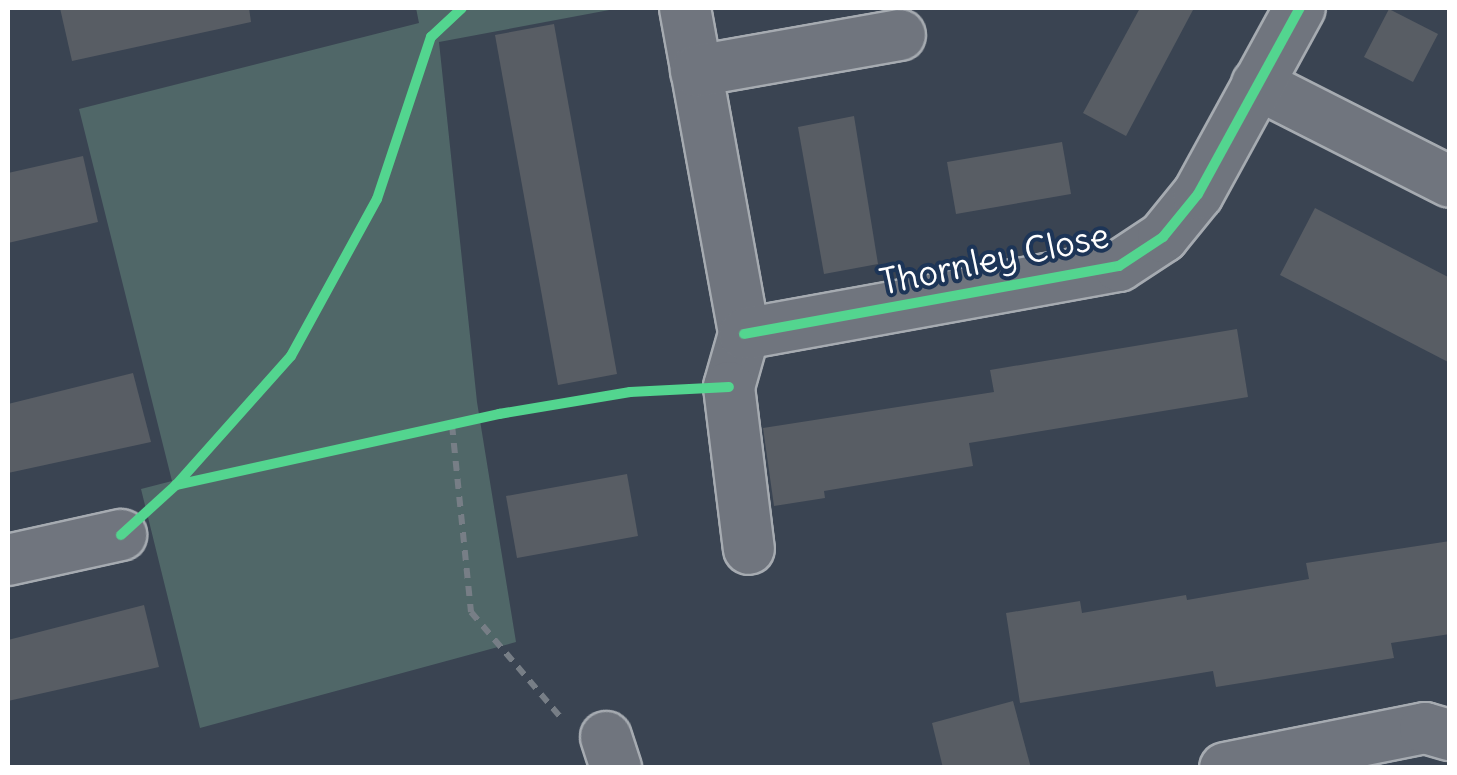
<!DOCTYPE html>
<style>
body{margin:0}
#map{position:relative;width:1457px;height:775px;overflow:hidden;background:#3a4452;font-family:Delius,sans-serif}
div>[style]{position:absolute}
.green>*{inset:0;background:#506768}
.building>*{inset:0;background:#585d64}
.path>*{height:6px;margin-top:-3px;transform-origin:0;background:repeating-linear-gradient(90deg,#777e86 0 10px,transparent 0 18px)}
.roads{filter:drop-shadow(2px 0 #a6abb1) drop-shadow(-2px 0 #a6abb1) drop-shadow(0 2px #a6abb1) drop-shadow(0 -2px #a6abb1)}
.minor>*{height:50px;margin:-25px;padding:0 25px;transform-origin:25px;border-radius:25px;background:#70757e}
.cycleway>*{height:10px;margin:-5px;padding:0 5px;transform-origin:5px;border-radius:5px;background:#53d58f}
span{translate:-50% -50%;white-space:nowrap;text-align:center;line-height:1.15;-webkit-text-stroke:8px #1d3557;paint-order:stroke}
.street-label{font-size:35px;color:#fff}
.frame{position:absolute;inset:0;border:10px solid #fff;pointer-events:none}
</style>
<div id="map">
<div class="green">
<div style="clip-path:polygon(416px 8px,620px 8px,439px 42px,477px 402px,516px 642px,200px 728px,141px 489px,172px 481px,79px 109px,419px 23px)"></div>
</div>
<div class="building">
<div style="clip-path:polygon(60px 8px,249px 8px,251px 22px,72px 61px)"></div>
<div style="clip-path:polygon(1140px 8px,1194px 8px,1126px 136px,1083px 113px)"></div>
<div style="clip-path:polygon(1389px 9px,1438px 34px,1413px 82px,1364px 57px)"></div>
<div style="clip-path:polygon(554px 24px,617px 374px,558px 385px,495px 35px)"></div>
<div style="clip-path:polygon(854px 116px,878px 264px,824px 274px,798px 127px)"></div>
<div style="clip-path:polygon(1062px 142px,1071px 194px,956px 214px,947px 162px)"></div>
<div style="clip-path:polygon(83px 156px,98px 222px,8px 243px,8px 173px)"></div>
<div style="clip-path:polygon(1315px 208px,1450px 278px,1450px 363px,1280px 275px)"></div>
<div style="clip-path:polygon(1237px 329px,1248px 397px,969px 443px,973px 466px,824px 491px,825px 498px,774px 506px,763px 428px,994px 392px,990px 370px)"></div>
<div style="clip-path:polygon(133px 373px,151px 442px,8px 473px,8px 404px)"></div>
<div style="clip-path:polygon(627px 474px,638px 536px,517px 558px,506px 496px)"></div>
<div style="clip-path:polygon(1450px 541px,1450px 634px,1391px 643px,1394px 658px,1216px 687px,1213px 671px,1020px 703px,1006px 613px,1080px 601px,1082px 613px,1186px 595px,1187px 600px,1309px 579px,1306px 563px)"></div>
<div style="clip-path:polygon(144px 605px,159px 667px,8px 701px,8px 640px)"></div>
<div style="clip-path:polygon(1013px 701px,1031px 768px,943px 768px,932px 723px)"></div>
</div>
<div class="path">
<div style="left:452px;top:425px;width:188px;rotate:84.2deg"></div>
<div style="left:471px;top:612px;width:140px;rotate:49.6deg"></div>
</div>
<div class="roads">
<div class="minor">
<div style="left:685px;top:8px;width:331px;rotate:79.7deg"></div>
<div style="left:744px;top:334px;width:55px;rotate:105.8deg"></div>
<div style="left:729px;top:387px;width:163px;rotate:83deg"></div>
<div style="left:696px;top:71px;width:207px;rotate:-10deg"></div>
<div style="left:1257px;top:84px;width:216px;rotate:26.9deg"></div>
<div style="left:744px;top:334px;width:381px;rotate:-10.3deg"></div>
<div style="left:1119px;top:266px;width:53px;rotate:-33.4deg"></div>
<div style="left:1163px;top:237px;width:55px;rotate:-50.9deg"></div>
<div style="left:1198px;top:194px;width:212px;rotate:-61.3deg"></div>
<div style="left:8px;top:560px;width:116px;rotate:-12.5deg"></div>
<div style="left:606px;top:737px;width:33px;rotate:72deg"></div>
<div style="left:1225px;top:768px;width:204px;rotate:-11.3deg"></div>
<div style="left:1425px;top:728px;width:26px;rotate:16deg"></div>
</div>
</div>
<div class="cycleway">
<div style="left:744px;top:334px;width:381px;rotate:-10.3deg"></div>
<div style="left:1119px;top:266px;width:53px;rotate:-33.4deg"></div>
<div style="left:1163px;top:237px;width:55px;rotate:-50.9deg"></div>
<div style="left:1198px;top:194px;width:212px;rotate:-61.3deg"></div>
<div style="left:176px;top:485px;width:173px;rotate:-48.3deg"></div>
<div style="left:291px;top:356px;width:179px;rotate:-61.3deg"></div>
<div style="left:377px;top:199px;width:171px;rotate:-71.6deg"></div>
<div style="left:431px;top:37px;width:42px;rotate:-43.1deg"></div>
<div style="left:121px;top:535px;width:74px;rotate:-42.3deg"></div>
<div style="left:176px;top:485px;width:331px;rotate:-12.4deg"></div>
<div style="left:499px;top:414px;width:133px;rotate:-9.5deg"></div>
<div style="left:630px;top:392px;width:99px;rotate:-2.9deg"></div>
</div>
<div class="street-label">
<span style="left:994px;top:258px;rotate:-12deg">Thornley Close</span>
</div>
<div class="frame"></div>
</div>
